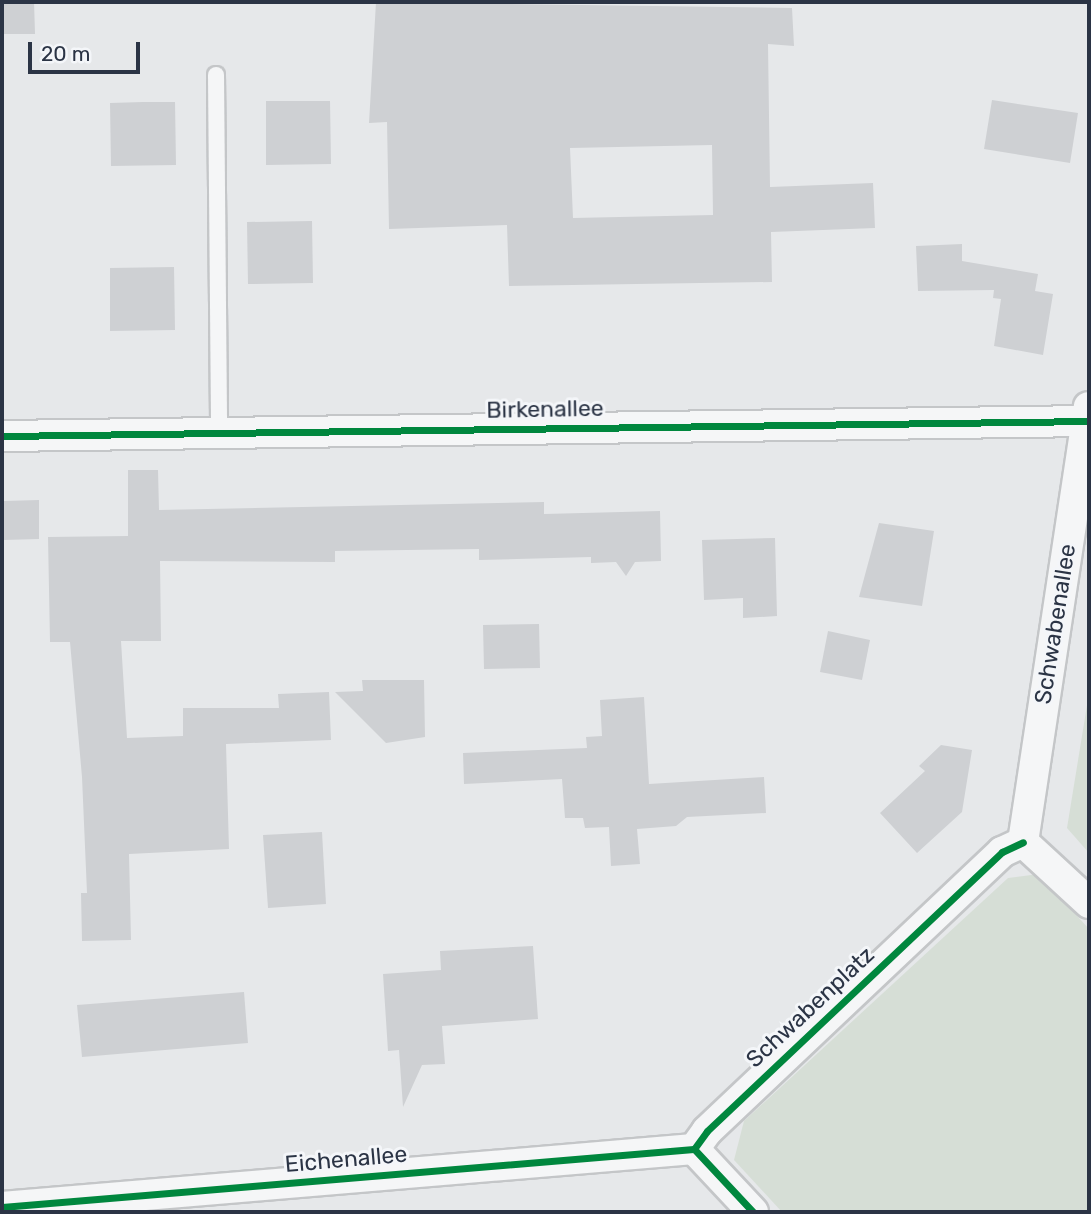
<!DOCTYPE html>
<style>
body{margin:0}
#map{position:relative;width:1091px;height:1214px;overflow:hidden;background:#e6e8ea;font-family:Rubik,sans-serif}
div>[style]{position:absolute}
.green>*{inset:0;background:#d6ded6}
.building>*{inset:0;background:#ced0d3}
.roads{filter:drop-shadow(2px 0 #c4c6c8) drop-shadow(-2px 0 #c4c6c8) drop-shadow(0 2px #c4c6c8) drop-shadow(0 -2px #c4c6c8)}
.service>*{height:16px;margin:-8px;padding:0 8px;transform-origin:8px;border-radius:8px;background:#f5f6f7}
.minor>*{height:30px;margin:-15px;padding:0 15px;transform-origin:15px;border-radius:15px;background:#f5f6f7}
.cycleway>*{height:7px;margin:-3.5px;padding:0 3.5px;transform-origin:3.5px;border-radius:3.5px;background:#00873e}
span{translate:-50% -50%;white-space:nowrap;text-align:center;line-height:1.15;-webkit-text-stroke:6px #f4f6f9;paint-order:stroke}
.street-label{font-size:23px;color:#2b3445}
.frame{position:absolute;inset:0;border:4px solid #2b3445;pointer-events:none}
.scale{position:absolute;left:28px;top:42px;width:112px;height:32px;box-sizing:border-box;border:4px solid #2b3445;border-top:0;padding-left:9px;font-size:21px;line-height:24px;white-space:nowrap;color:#2b3445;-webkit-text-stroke:5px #f4f6f9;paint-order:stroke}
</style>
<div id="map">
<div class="green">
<div style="clip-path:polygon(1089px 693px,1089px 853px,1067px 828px)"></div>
<div style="clip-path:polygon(1039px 874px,1089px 929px,1089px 1212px,782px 1212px,734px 1160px,744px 1121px,1008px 878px)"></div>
</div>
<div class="building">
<div style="clip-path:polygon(2px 2px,34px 2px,35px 34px,2px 34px)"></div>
<div style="clip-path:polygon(evenodd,376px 2px,792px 8px,794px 46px,768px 44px,770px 187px,873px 183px,875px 228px,771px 232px,772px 282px,509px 286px,507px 225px,389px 229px,387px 122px,369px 123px,376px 2px,712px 145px,713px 215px,573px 218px,570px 148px,712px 145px)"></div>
<div style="clip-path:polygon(992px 100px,1078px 113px,1070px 163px,984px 149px)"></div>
<div style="clip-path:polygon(266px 101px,330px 101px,331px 164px,266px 165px)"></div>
<div style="clip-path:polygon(143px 102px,175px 102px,176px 165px,111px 166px,110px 103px)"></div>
<div style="clip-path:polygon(312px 221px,313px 283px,248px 284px,247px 222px)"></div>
<div style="clip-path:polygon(962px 244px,962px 261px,1038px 274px,1035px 291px,1053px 294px,1043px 355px,994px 346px,1001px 299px,993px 298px,994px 290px,918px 291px,916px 246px)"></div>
<div style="clip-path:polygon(174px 267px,175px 330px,110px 331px,110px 268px)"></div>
<div style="clip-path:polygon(128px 470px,158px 470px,159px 510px,544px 502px,544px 514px,660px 511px,661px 561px,635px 562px,626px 576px,616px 562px,591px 563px,591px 557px,479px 560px,479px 549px,335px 551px,335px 562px,160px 561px,161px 641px,121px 641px,127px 738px,183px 736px,183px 708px,279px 708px,278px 694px,329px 692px,331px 740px,226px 744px,229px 849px,129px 854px,131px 940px,82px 941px,81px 893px,87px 893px,82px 777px,70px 642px,50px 642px,48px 537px,128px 536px)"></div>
<div style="clip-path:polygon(39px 500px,39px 539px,4px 540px,4px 501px)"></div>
<div style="clip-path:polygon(879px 523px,934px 531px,922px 606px,859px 597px)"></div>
<div style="clip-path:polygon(775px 538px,777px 616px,743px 618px,743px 598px,704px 600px,702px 540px)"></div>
<div style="clip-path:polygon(539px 624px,540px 668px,484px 669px,483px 625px)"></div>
<div style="clip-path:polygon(828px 631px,870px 640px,862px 680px,820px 672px)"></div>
<div style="clip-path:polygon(362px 680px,424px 680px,425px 737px,386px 743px,335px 692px,363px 691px)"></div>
<div style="clip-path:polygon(644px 697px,649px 784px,764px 777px,766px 813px,687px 817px,676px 826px,637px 829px,640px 864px,611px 866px,609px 827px,585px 828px,583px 818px,565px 818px,562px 779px,464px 784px,463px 753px,587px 748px,586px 737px,602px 736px,600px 700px)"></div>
<div style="clip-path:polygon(941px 745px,972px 750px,962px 812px,917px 853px,880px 813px,925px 771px,919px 766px)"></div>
<div style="clip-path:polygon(322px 832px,326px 904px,268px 908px,263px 835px)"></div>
<div style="clip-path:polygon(533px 946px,538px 1019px,442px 1026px,445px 1064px,422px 1065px,403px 1107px,399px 1050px,388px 1051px,383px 974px,441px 970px,440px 951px)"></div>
<div style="clip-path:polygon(244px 992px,248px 1043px,82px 1057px,77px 1005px)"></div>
</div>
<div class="roads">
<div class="service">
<div style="left:216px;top:75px;width:357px;rotate:89.5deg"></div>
</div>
<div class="minor">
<div style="left:2px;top:436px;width:1087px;rotate:-0.79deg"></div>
<div style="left:1023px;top:842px;width:440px;rotate:-81.4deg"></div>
<div style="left:1023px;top:842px;width:90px;rotate:42.7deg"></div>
<div style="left:2px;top:1207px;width:694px;rotate:-4.79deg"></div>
<div style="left:753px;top:1212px;width:86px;rotate:-133.1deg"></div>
<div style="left:694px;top:1149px;width:22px;rotate:-54deg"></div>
<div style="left:707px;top:1131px;width:406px;rotate:-43.4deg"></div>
<div style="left:1002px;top:852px;width:23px;rotate:-25deg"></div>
</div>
</div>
<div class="cycleway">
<div style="left:2px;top:436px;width:1087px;rotate:-0.79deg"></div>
<div style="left:2px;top:1207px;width:694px;rotate:-4.79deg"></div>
<div style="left:753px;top:1212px;width:86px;rotate:-133.1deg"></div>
<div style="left:694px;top:1149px;width:22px;rotate:-54deg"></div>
<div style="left:707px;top:1131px;width:406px;rotate:-43.4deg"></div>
<div style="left:1002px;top:852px;width:23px;rotate:-25deg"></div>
</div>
<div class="street-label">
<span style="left:545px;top:409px;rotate:-1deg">Birkenallee</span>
<span style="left:1055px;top:624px;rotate:-81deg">Schwabenallee</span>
<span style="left:810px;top:1007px;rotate:-43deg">Schwabenplatz</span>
<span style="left:346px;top:1159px;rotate:-5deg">Eichenallee</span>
</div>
<div class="frame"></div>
<div class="scale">20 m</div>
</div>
